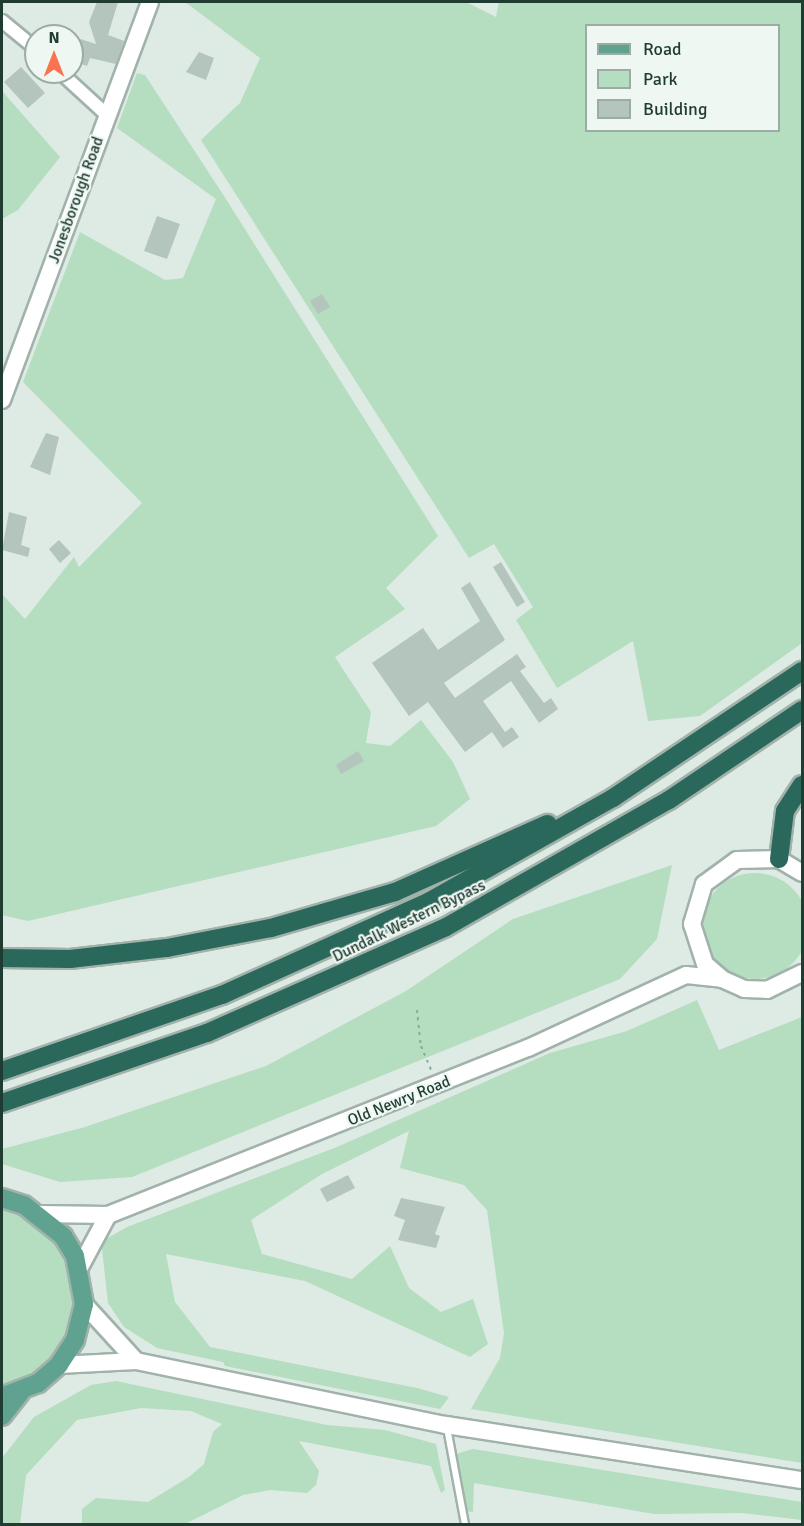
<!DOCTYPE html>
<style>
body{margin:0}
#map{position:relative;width:804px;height:1526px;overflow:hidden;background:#deeae4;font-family:Signika,sans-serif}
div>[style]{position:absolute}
.green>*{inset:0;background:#b5ddbf}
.round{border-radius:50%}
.building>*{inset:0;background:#b3c5bd}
.path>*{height:2px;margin-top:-1px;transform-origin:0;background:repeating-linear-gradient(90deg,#7db09e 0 3px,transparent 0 7.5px)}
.roads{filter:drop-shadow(2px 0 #a1b2ab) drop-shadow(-2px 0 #a1b2ab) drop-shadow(0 2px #a1b2ab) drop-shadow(0 -2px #a1b2ab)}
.lane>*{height:6px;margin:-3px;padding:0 3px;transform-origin:3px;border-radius:3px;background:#fff}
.street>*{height:12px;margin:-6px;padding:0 6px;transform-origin:6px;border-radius:6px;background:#fff}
.secondary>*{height:16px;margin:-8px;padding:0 8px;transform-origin:8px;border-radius:8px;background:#fff}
.primary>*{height:18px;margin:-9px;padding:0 9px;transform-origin:9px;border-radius:9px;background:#60a290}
.highway>*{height:18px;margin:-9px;padding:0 9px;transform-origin:9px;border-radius:9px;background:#29685a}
span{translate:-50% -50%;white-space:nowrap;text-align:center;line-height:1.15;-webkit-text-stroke:4.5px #eef7f2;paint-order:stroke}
.street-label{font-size:16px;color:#1f3b32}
.frame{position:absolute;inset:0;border:3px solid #1f3b32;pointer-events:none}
.legend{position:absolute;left:585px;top:24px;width:195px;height:108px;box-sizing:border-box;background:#eef7f2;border:2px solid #9baca5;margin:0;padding:8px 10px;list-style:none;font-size:18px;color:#1f3b32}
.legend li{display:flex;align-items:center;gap:12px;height:30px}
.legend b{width:30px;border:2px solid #9baca5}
.north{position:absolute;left:24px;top:24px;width:60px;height:60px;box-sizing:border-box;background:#eef7f2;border:2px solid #9baca5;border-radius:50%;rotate:0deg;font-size:16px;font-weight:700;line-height:24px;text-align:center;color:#1f3b32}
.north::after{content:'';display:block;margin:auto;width:21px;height:27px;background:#f9734e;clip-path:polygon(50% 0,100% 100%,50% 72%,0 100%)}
</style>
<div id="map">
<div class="green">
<div style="clip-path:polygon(evenodd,185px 2px,466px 2px,496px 17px,499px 2px,802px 2px,802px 643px,700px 716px,648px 721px,633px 641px,557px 688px,516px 620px,533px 607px,494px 544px,469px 558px,201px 140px,240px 103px,260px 58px,185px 2px,586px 26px,778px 26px,778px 130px,586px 130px,586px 26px)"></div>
<div style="clip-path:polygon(137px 73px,145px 75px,224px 196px,438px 536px,386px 588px,405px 609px,335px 657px,371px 712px,366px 743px,390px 746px,421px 720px,453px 762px,470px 799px,436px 826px,28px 921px,2px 915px,2px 594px,25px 619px,74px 557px,79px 567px,142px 503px,23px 382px,80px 232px,165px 280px,183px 278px,216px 199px,117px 128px)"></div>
<div style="clip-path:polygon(2px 91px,60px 157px,18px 210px,2px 219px)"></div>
<div style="clip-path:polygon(672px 865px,657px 939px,620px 979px,132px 1177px,60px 1182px,2px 1164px,2px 1149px,85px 1127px,266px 1066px,406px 991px,513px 919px)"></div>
<div class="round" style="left:702px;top:873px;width:106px;height:106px"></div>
<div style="clip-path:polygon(697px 1000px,719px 1050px,802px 1017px,802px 1463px,471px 1409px,500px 1358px,504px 1333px,487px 1210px,464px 1185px,400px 1168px,409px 1131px,322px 1174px,251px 1220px,262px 1254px,352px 1279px,390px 1246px,409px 1288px,441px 1312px,473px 1299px,488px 1344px,470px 1357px,305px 1281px,166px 1254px,175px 1302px,210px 1347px,417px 1388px,449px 1397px,440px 1409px,225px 1366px,223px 1362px,157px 1348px,124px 1327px,108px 1303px,102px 1249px,106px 1239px,127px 1227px,337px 1147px,550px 1053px,627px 1031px)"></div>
<div style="clip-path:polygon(2px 1208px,33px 1220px,52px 1237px,67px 1259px,74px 1284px,74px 1310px,67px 1335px,53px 1357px,33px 1374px,2px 1386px)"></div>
<div style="clip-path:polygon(116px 1381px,327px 1425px,385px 1430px,436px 1444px,445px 1490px,441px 1493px,431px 1466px,299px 1441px,319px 1471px,316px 1485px,307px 1493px,270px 1490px,243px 1495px,185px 1524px,82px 1524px,82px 1509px,96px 1498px,148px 1502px,189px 1477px,204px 1464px,213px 1432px,222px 1424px,191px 1411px,141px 1408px,77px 1420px,26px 1475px,20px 1524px,2px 1524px,2px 1458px,34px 1417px,91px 1385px)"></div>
<div style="clip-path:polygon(473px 1449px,802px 1502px,802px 1520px,742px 1513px,654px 1514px,474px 1483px,473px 1512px,464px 1511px,456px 1454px)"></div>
</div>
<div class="building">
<div style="clip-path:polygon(97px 2px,118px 2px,108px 35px,124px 41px,116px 64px,90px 58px,87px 66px,76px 62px,80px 52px,73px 49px,77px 38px,96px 44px,89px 22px)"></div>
<div style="clip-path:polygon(199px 52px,214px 58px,206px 80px,186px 72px)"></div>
<div style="clip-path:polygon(21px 67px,45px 93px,28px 108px,4px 82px)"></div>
<div style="clip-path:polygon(157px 216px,180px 224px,167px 259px,144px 251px)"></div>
<div style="clip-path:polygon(322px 294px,330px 307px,318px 314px,310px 301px)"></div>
<div style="clip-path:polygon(46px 433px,59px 437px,50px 475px,30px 467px)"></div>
<div style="clip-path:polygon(9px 512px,27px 517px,21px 545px,30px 548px,28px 557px,2px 550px)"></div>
<div style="clip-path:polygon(59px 540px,71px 553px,60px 563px,49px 549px)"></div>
<div style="clip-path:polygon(501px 562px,525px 602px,517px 607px,493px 567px)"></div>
<div style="clip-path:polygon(470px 582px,505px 640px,444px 683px,455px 698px,517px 654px,526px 667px,520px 671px,544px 703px,551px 698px,558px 709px,539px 723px,511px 681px,483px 701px,505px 732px,512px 727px,519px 737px,503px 748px,492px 732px,465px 752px,428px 702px,409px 716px,372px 663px,423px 628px,438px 650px,480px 621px,461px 588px)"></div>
<div style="clip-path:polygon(358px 751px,364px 761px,341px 774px,336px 765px)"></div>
<div style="clip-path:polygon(348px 1175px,355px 1188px,327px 1202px,320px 1189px)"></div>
<div style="clip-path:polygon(401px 1198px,445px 1207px,435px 1234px,440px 1236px,436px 1248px,398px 1240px,405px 1220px,394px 1216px)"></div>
</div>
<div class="path">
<div style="left:417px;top:1010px;width:36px;rotate:84deg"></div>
<div style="left:421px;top:1046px;width:28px;rotate:67deg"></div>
</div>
<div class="roads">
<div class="lane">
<div style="left:447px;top:1428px;width:98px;rotate:79.4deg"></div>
</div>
<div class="street">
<div style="left:2px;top:21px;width:44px;rotate:39.5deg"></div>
<div style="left:60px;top:72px;width:64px;rotate:42.5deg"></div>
</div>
<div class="secondary">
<div style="left:2px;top:400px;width:425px;rotate:-69.6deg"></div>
<div style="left:802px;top:873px;width:27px;rotate:-149deg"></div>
<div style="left:779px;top:859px;width:42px;rotate:178.6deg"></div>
<div style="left:737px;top:860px;width:41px;rotate:144deg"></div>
<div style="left:704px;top:884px;width:42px;rotate:106.7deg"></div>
<div style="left:692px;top:924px;width:42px;rotate:72deg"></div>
<div style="left:705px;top:964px;width:23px;rotate:41deg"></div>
<div style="left:722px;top:979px;width:24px;rotate:24deg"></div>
<div style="left:744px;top:989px;width:23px;rotate:2deg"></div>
<div style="left:767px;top:990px;width:39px;rotate:-26deg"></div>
<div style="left:39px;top:1214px;width:69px;rotate:0.8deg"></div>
<div style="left:108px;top:1215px;width:452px;rotate:-21.7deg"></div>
<div style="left:528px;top:1048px;width:174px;rotate:-24.8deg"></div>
<div style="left:686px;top:975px;width:36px;rotate:6deg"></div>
<div style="left:79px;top:1269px;width:61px;rotate:-61.8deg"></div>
<div style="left:84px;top:1304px;width:77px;rotate:47.6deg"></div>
<div style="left:59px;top:1365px;width:77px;rotate:-3deg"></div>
<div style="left:136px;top:1361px;width:317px;rotate:11.7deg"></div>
<div style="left:446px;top:1425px;width:360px;rotate:8.8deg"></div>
</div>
<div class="primary">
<div style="left:2px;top:1198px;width:23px;rotate:18deg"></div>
<div style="left:24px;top:1205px;width:50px;rotate:38.5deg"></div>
<div style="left:63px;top:1236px;width:23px;rotate:59deg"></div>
<div style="left:75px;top:1256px;width:49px;rotate:79.4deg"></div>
<div style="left:84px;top:1304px;width:37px;rotate:104deg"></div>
<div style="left:75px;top:1340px;width:30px;rotate:123deg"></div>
<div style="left:59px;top:1365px;width:28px;rotate:139deg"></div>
<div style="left:38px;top:1383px;width:39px;rotate:159deg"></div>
<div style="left:2px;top:1416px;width:29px;rotate:-52deg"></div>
</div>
<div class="highway">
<div style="left:779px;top:859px;width:48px;rotate:-82.9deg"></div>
<div style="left:785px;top:811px;width:31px;rotate:-57deg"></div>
<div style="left:2px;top:958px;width:68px;rotate:0.8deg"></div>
<div style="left:70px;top:959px;width:98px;rotate:-6.5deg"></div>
<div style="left:167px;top:948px;width:106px;rotate:-10.9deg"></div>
<div style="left:271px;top:928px;width:129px;rotate:-16.2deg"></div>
<div style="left:395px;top:892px;width:167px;rotate:-24.1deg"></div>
<div style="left:2px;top:1071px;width:233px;rotate:-19.1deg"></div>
<div style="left:222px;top:995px;width:228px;rotate:-24.3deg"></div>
<div style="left:430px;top:901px;width:210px;rotate:-29.4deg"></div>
<div style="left:613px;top:798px;width:228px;rotate:-33.9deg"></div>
<div style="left:2px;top:1103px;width:217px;rotate:-18.9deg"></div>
<div style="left:207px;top:1033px;width:261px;rotate:-23.9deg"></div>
<div style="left:446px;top:927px;width:257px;rotate:-29.7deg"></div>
<div style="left:669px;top:800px;width:161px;rotate:-34.1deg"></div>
</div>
</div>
<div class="street-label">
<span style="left:76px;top:200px;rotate:-70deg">Jonesborough Road</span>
<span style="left:409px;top:921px;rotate:-26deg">Dundalk Western Bypass</span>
<span style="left:399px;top:1101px;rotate:-22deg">Old Newry Road</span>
</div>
<div class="frame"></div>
<ul class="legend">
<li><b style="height:8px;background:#60a290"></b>Road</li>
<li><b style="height:16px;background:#b5ddbf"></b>Park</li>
<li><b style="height:16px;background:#b3c5bd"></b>Building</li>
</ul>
<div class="north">N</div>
</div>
